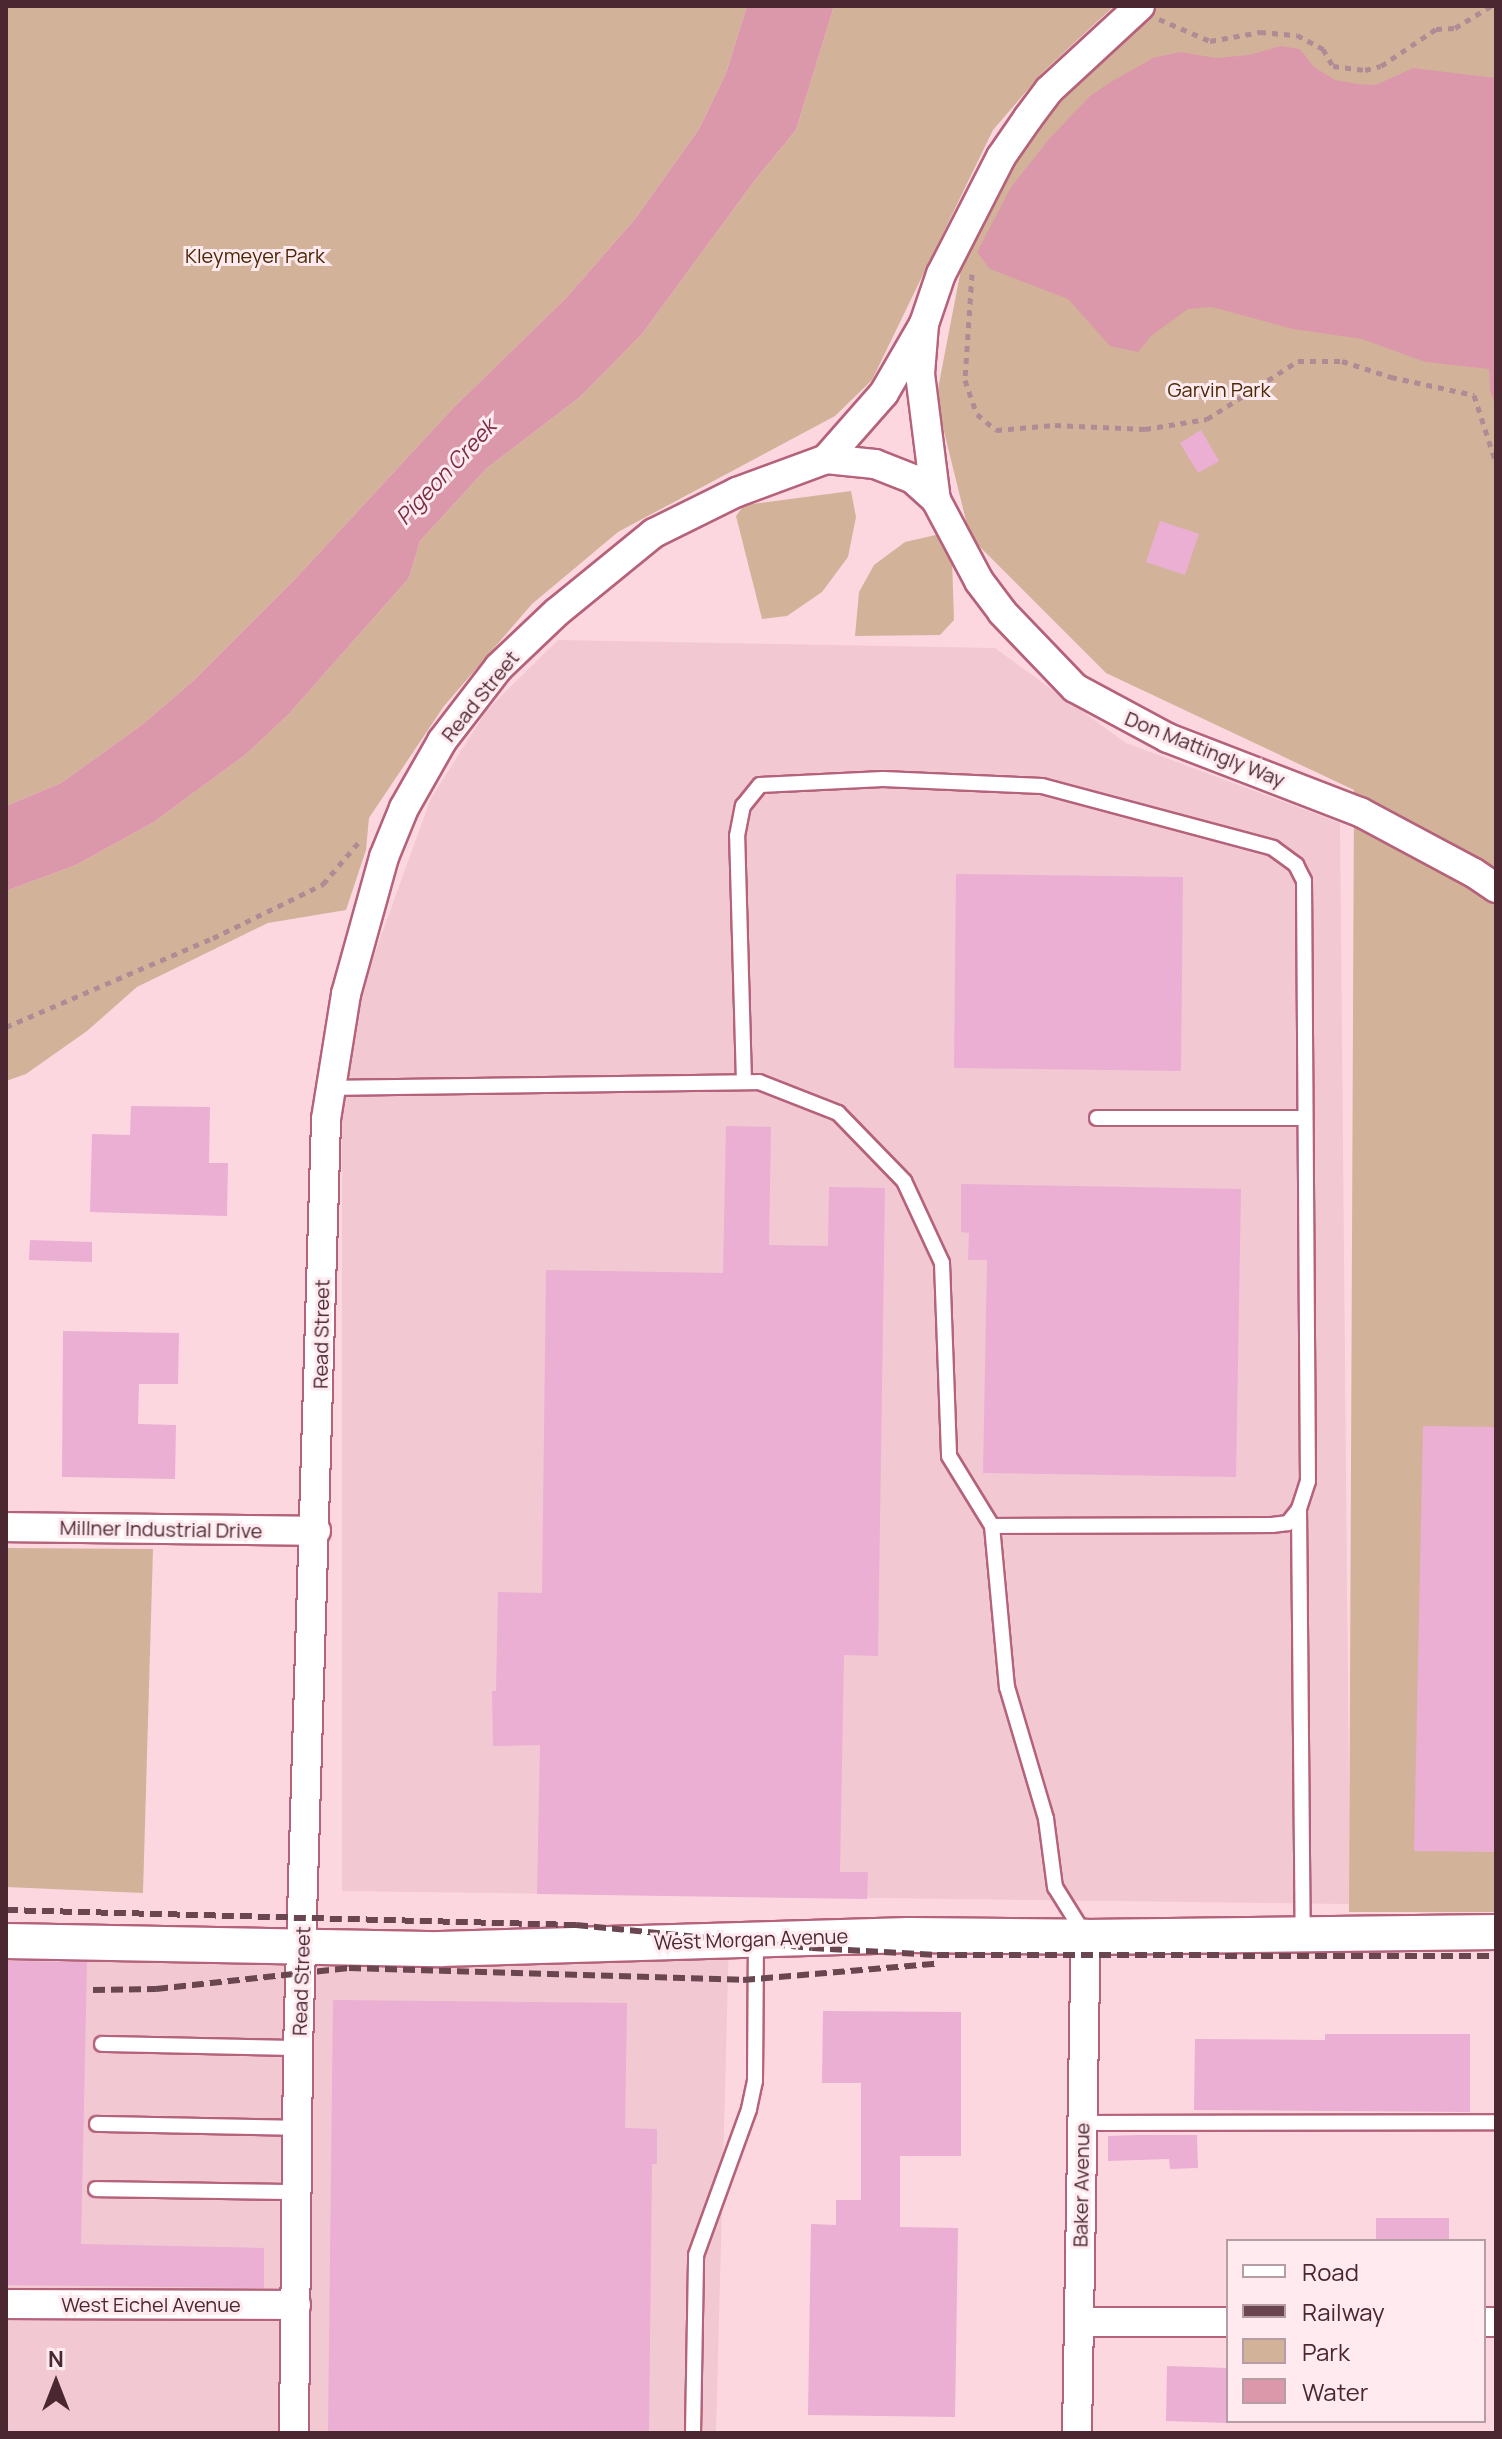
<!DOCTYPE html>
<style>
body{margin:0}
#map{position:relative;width:1502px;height:2439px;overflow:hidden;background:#fdd7e0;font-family:Manrope,sans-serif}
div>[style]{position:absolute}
.built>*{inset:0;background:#f2c8d2}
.green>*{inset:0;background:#d2b399}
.water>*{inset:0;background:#db98aa}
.building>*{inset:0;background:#eaafd3}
.path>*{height:5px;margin-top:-2.5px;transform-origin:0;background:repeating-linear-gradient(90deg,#b08b95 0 6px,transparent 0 12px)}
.roads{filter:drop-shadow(2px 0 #b5627b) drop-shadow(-2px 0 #b5627b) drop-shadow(0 2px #b5627b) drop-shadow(0 -2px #b5627b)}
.service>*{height:14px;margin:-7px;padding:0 7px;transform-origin:7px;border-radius:7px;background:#fff}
.minor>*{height:28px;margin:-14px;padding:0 14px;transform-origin:14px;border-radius:14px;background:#fff}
.tertiary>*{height:34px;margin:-17px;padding:0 17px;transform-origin:17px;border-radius:17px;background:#fff}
.rail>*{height:6px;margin-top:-3px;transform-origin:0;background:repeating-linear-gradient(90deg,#6a4650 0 12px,transparent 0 18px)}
span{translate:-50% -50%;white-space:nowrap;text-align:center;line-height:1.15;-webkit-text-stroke:6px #feeaef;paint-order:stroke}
.park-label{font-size:20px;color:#4a2805}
.street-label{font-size:20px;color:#4b2732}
.water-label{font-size:22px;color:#7c2d48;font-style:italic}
.frame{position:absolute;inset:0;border:8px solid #4b2732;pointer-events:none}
.legend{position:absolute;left:1226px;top:2239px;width:260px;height:184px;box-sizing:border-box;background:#feeaef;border:2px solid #b69ca3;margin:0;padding:10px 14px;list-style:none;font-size:24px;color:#4b2732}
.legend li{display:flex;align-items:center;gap:16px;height:40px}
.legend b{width:40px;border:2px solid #b69ca3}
.north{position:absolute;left:16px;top:2343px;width:80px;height:80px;-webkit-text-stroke:6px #feeaef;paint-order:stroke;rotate:0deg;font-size:22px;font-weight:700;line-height:32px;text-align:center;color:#4b2732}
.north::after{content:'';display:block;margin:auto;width:28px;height:36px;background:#4b2732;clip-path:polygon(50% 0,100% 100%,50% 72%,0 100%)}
</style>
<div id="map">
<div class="built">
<div style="clip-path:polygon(558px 640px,995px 648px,1126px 743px,1340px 823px,1350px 1904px,342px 1891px,342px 1113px,357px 1002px,431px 798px,487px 710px)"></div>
<div style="clip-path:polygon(729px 1939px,716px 2433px,6px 2433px,6px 1941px)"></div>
</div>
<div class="green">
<div style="clip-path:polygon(6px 6px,747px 6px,726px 73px,699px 129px,635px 219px,566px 298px,453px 408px,296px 578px,193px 681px,143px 724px,61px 783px,6px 806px)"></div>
<div style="clip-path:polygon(834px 6px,1114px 6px,1043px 72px,993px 130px,872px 380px,835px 416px,618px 532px,532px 604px,444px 706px,369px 818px,366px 850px,346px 910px,268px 923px,137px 987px,87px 1031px,26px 1074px,6px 1081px,6px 891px,76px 865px,154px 822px,245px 755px,288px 715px,409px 578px,420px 541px,487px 468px,580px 397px,642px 334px,755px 180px,796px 130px)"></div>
<div style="clip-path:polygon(1159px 6px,1496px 6px,1496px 1912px,1349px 1912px,1354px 790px,1106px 673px,970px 537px,936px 399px,967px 238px,1036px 129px,1129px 30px)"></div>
<div style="clip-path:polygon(851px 491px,856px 517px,848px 557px,822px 592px,787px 616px,762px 619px,736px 516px,744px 505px)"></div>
<div style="clip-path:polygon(940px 534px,952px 558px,954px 620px,940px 635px,855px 636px,859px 592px,874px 565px,905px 542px)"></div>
<div style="clip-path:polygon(6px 1548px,153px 1549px,143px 1893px,6px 1887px)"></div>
</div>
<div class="water">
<div style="clip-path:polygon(747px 6px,834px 6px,796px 130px,755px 180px,642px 334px,580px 397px,487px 468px,420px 541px,409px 578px,288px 715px,245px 755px,154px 822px,76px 865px,6px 891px,6px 806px,61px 783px,143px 724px,193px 681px,296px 578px,453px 408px,566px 298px,635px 219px,699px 129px,726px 73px)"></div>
<div style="clip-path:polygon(1281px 46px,1300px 49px,1314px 67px,1335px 80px,1357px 84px,1376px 85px,1413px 68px,1496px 78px,1496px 407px,1490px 390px,1489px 369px,1425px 362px,1362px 339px,1293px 329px,1212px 307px,1188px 309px,1151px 336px,1138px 352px,1110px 346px,1068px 299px,990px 269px,977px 252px,1011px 187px,1050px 138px,1090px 96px,1109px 83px,1153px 58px,1180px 52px,1216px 58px,1249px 55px)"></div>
</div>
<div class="building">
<div style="clip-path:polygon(1201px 430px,1219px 461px,1198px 473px,1180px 443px)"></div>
<div style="clip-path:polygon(1160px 521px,1199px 534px,1185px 575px,1146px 562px)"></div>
<div style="clip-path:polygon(956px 874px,1183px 877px,1181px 1071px,954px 1068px)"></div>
<div style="clip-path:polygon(131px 1106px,210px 1107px,209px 1163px,228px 1163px,227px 1216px,90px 1212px,92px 1134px,130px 1135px)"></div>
<div style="clip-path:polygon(726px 1126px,771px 1127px,769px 1245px,828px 1246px,829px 1187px,885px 1188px,878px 1656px,844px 1655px,840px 1872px,868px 1872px,867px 1899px,537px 1894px,540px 1745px,493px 1746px,492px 1691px,496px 1691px,498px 1592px,542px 1593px,546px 1270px,723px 1273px)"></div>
<div style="clip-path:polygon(961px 1184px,1241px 1189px,1236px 1477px,983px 1473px,987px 1260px,968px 1260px,969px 1233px,961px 1232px)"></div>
<div style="clip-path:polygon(30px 1240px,92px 1242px,92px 1262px,29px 1260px)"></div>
<div style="clip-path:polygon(63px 1331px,179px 1333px,178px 1384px,139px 1384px,138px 1424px,176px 1425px,175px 1479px,62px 1477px)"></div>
<div style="clip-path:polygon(1423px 1426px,1496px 1427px,1496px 1852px,1414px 1851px)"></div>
<div style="clip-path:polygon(6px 1961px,87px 1962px,81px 2244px,264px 2248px,264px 2288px,6px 2285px)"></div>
<div style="clip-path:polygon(333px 2000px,627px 2003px,625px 2128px,657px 2129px,657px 2164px,652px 2164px,649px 2433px,328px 2433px)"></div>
<div style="clip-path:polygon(823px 2011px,961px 2012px,961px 2156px,900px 2156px,900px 2227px,958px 2228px,955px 2417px,808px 2415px,811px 2224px,836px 2225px,836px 2200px,861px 2200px,861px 2083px,822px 2083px)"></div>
<div style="clip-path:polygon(1325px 2034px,1470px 2034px,1470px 2112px,1194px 2110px,1195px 2039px,1325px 2040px)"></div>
<div style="clip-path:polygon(1138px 2135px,1197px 2135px,1198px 2168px,1170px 2169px,1169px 2159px,1108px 2161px,1108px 2136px)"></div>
<div style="clip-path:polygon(1376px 2218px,1449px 2218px,1449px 2241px,1376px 2241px)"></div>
<div style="clip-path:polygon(1167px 2366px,1228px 2368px,1228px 2423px,1166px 2421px)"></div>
</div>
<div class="path">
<div style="left:1159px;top:19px;width:56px;rotate:23.3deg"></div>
<div style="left:1210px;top:41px;width:51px;rotate:-10.2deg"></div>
<div style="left:1260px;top:32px;width:37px;rotate:5deg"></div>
<div style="left:1297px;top:35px;width:30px;rotate:28deg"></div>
<div style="left:1323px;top:49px;width:20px;rotate:60deg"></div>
<div style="left:1333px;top:66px;width:32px;rotate:7deg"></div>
<div style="left:1365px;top:70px;width:16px;rotate:-14deg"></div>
<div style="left:1381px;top:66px;width:66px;rotate:-33.9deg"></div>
<div style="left:1436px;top:29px;width:19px;rotate:-3deg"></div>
<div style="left:1455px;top:28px;width:42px;rotate:-31.4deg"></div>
<div style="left:972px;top:274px;width:106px;rotate:93.8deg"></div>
<div style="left:965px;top:380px;width:36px;rotate:71deg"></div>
<div style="left:977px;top:414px;width:25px;rotate:40deg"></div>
<div style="left:996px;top:430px;width:59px;rotate:-4.8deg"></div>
<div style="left:1055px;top:425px;width:90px;rotate:2.5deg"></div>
<div style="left:1145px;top:429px;width:63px;rotate:-9.2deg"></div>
<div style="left:1207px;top:419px;width:108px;rotate:-32.5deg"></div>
<div style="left:1298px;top:361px;width:44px"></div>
<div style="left:1342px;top:361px;width:52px;rotate:18.1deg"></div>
<div style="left:1391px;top:377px;width:85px;rotate:12.2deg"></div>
<div style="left:1474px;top:395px;width:71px;rotate:72.1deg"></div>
<div style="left:6px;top:1027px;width:225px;rotate:-23.3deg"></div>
<div style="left:213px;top:938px;width:123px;rotate:-26.1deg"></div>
<div style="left:323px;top:884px;width:55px;rotate:-49.4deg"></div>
</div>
<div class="roads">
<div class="service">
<div style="left:744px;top:1082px;width:246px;rotate:-91.6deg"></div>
<div style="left:737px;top:836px;width:31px;rotate:-79deg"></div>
<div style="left:743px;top:806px;width:27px;rotate:-51deg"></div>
<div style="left:760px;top:785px;width:123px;rotate:-2.8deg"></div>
<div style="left:883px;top:779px;width:159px;rotate:2.5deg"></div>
<div style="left:1042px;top:786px;width:239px;rotate:15deg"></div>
<div style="left:1273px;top:848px;width:29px;rotate:36deg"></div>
<div style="left:1296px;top:865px;width:18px;rotate:63deg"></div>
<div style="left:1304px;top:881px;width:600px;rotate:89.62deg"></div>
<div style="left:1308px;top:1481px;width:29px;rotate:108deg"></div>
<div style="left:1299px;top:1509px;width:18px;rotate:128deg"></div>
<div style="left:1288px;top:1523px;width:16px;rotate:173deg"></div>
<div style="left:1272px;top:1525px;width:280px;rotate:179.8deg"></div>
<div style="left:330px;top:1088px;width:429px;rotate:-0.8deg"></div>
<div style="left:759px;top:1082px;width:85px;rotate:21.4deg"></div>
<div style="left:838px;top:1113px;width:95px;rotate:45.9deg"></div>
<div style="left:904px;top:1181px;width:90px;rotate:65.1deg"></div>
<div style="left:942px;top:1263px;width:193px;rotate:87.9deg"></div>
<div style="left:949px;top:1456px;width:82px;rotate:58.4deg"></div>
<div style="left:992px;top:1526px;width:162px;rotate:84.7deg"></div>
<div style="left:1007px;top:1687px;width:138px;rotate:73.5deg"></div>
<div style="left:1046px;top:1819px;width:69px;rotate:82.5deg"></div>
<div style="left:1055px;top:1887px;width:57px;rotate:58deg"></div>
<div style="left:1097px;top:1118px;width:207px"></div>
<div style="left:1299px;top:1509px;width:424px;rotate:89.5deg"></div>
<div style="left:102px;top:2044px;width:196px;rotate:1.2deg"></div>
<div style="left:1083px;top:2123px;width:413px;rotate:-0.1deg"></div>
<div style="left:97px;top:2124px;width:200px;rotate:1.1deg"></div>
<div style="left:96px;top:2189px;width:201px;rotate:0.9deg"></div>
<div style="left:693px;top:2433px;width:178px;rotate:-89deg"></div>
<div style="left:696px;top:2255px;width:155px;rotate:-70deg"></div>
<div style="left:749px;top:2109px;width:29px;rotate:-78deg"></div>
<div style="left:755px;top:2081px;width:142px;rotate:-89.6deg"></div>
</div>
<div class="minor">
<div style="left:1140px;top:6px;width:124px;rotate:137.3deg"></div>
<div style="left:1049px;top:90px;width:35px;rotate:127deg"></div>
<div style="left:1028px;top:118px;width:47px;rotate:124.7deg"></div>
<div style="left:1001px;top:157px;width:131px;rotate:117.1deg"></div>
<div style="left:941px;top:274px;width:53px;rotate:108.8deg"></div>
<div style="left:924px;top:324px;width:50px;rotate:94.6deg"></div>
<div style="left:920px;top:374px;width:127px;rotate:82.8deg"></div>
<div style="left:936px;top:500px;width:92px;rotate:62deg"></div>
<div style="left:979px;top:581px;width:39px;rotate:53deg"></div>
<div style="left:1002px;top:612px;width:105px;rotate:46.2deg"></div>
<div style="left:1075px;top:688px;width:106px;rotate:28.3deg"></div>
<div style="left:1168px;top:738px;width:206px;rotate:21.1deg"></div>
<div style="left:1360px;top:812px;width:129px;rotate:28.2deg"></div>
<div style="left:1474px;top:873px;width:27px;rotate:34deg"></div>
<div style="left:826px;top:459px;width:49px;rotate:5.8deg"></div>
<div style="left:875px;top:464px;width:41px;rotate:21.5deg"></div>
<div style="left:913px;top:479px;width:31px;rotate:42deg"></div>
<div style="left:6px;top:1527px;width:310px;rotate:0.7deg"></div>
<div style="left:6px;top:2304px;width:290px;rotate:0.2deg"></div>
<div style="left:1079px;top:2322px;width:149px"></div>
<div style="left:1484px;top:2322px;width:12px"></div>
<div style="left:294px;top:2433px;width:385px;rotate:-89.4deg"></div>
<div style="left:298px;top:2048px;width:929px;rotate:-88.27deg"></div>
<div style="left:326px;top:1119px;width:127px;rotate:-80.9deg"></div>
<div style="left:346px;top:994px;width:142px;rotate:-74.5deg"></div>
<div style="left:384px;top:857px;width:53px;rotate:-67.8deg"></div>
<div style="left:404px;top:808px;width:77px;rotate:-60.4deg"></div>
<div style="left:442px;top:741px;width:93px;rotate:-52.4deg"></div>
<div style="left:499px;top:667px;width:80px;rotate:-43.5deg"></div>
<div style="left:557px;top:612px;width:125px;rotate:-39.2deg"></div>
<div style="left:654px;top:533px;width:93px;rotate:-26.3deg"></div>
<div style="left:737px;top:492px;width:95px;rotate:-20.3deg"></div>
<div style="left:826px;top:459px;width:88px;rotate:-48.7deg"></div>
<div style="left:884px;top:393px;width:80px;rotate:-59.9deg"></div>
<div style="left:1077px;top:2433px;width:496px;rotate:-89deg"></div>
</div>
<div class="tertiary">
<div style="left:6px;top:1941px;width:434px;rotate:1.1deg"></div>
<div style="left:440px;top:1949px;width:469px;rotate:-1.7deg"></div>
<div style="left:909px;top:1935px;width:177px;rotate:0.6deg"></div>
<div style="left:1086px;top:1937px;width:410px;rotate:-0.7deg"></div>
</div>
</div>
<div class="rail">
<div style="left:6px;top:1910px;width:570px;rotate:1.51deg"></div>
<div style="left:576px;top:1925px;width:237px;rotate:5.6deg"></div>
<div style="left:812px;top:1948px;width:125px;rotate:3.2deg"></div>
<div style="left:937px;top:1955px;width:559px;rotate:0.1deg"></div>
<div style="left:93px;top:1990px;width:63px;rotate:-0.9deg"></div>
<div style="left:156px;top:1989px;width:194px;rotate:-6.2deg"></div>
<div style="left:349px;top:1968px;width:394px;rotate:1.7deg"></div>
<div style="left:743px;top:1980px;width:193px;rotate:-4.8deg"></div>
</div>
<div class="park-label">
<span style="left:255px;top:255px">Kleymeyer Park</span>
<span style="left:1219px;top:389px">Garvin Park</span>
</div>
<div class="street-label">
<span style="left:480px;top:696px;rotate:-51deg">Read Street</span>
<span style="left:1205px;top:749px;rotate:22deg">Don Mattingly Way</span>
<span style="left:321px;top:1334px;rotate:-89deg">Read Street</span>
<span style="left:161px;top:1529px;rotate:1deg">Millner Industrial Drive</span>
<span style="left:751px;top:1939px;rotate:-2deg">West Morgan Avenue</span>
<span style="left:301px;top:1981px;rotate:-88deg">Read Street</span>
<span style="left:1081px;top:2185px;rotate:-89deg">Baker Avenue</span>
<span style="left:151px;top:2304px">West Eichel Avenue</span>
</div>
<div class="water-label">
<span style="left:446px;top:472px;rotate:-47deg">Pigeon Creek</span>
</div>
<div class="frame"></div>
<ul class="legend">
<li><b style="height:10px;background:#fff"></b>Road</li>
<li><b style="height:10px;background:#6a4650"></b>Railway</li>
<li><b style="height:22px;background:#d2b399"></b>Park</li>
<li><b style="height:22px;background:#db98aa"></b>Water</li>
</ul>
<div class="north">N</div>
</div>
